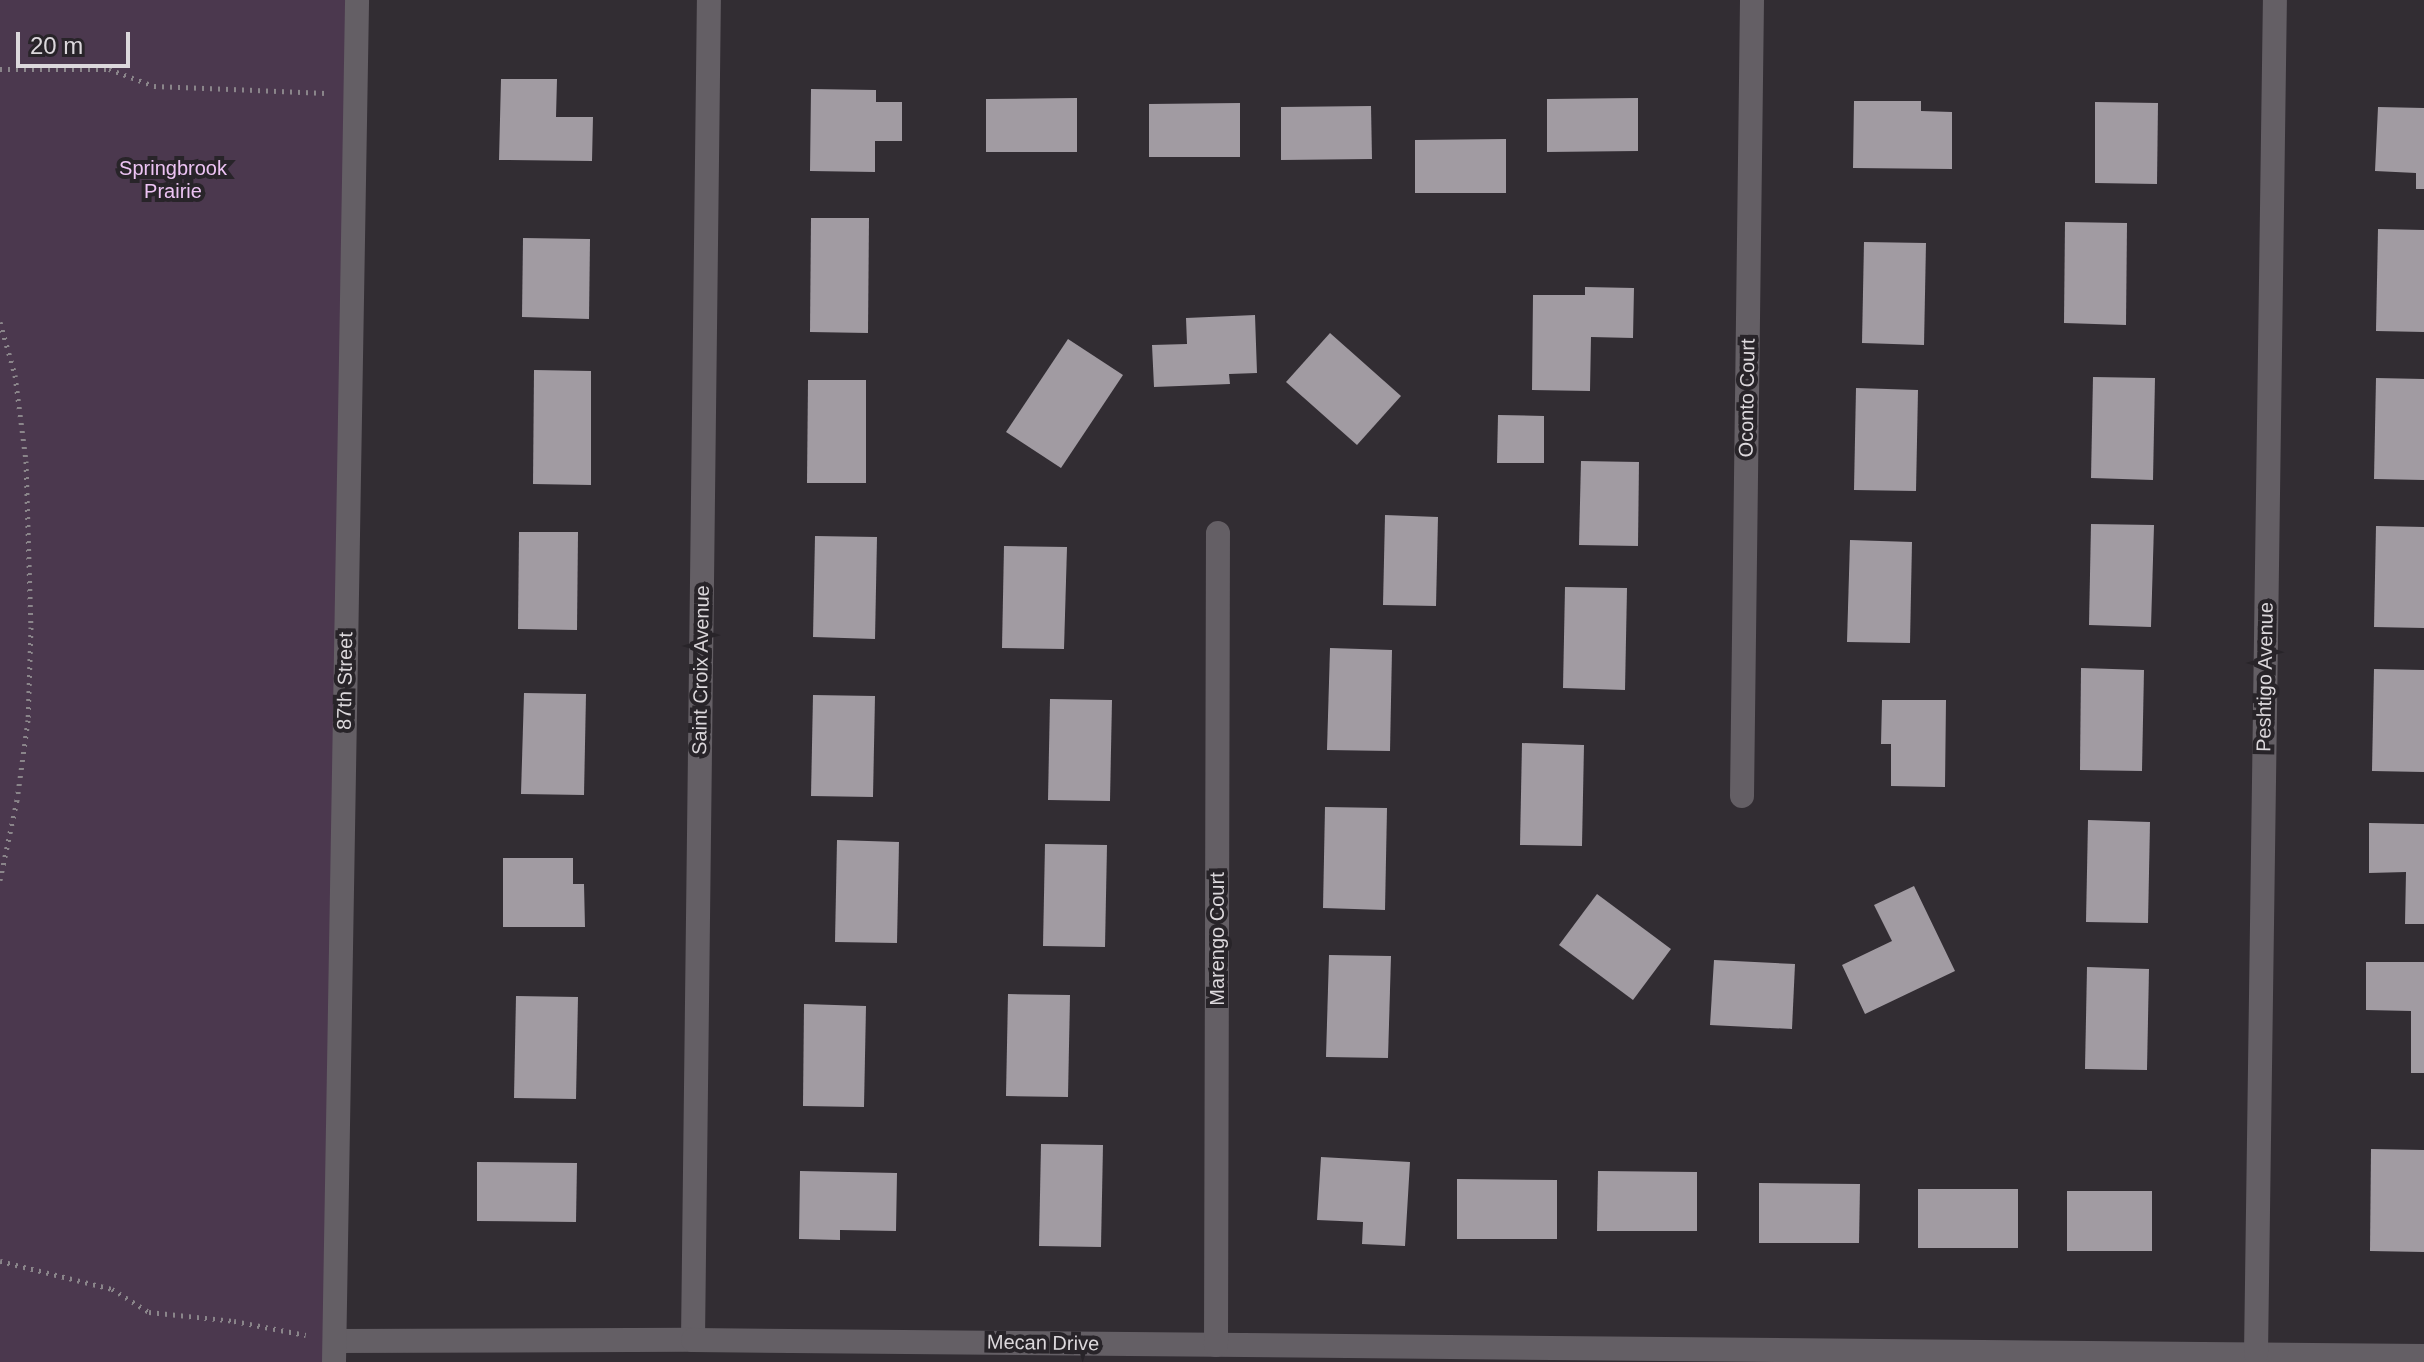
<!DOCTYPE html>
<style>
body{margin:0}
#map{position:relative;width:2424px;height:1362px;overflow:hidden;background:#322d33;font-family:Arial,sans-serif}
div>[style]{position:absolute}
.green>*{inset:0;background:#4b384e}
.building>*{inset:0;background:#a19ba2}
.path>*{height:5px;margin-top:-2.5px;transform-origin:0;background:repeating-linear-gradient(90deg,#8a858a 0 2px,transparent 0 8px)}
.street>*{height:24px;margin:-12px;padding:0 12px;transform-origin:12px;border-radius:12px;background:#645f65}
.secondary>*{height:24px;margin:-12px;padding:0 12px;transform-origin:12px;border-radius:12px;background:#645f65}
span{translate:-50% -50%;white-space:nowrap;text-align:center;line-height:1.15;-webkit-text-stroke:8px #282429;paint-order:stroke}
.park-label{font-size:20px;color:#ecc3f3}
.street-label{font-size:20px;color:#dcd8dc}
.scale{position:absolute;left:16px;top:32px;width:114px;height:36px;box-sizing:border-box;border:4px solid #dcd8dc;border-top:0;padding-left:10px;font-size:24px;line-height:28px;white-space:nowrap;color:#dcd8dc;-webkit-text-stroke:6px #282429;paint-order:stroke}
</style>
<div id="map">
<div class="green">
<div style="clip-path:polygon(0 0,349px 0,331px 1362px,0 1362px)"></div>
</div>
<div class="building">
<div style="clip-path:polygon(501px 79px,557px 79px,556px 117px,593px 117px,592px 161px,499px 160px)"></div>
<div style="clip-path:polygon(811px 89px,876px 90px,876px 102px,902px 102px,902px 141px,875px 141px,875px 172px,810px 171px)"></div>
<div style="clip-path:polygon(1077px 98px,1077px 152px,986px 152px,986px 99px)"></div>
<div style="clip-path:polygon(1638px 98px,1638px 151px,1547px 152px,1547px 99px)"></div>
<div style="clip-path:polygon(1854px 101px,1921px 101px,1921px 111px,1952px 112px,1952px 169px,1853px 168px)"></div>
<div style="clip-path:polygon(2095px 102px,2158px 103px,2157px 184px,2095px 183px)"></div>
<div style="clip-path:polygon(1240px 103px,1240px 157px,1149px 157px,1149px 104px)"></div>
<div style="clip-path:polygon(1371px 106px,1372px 159px,1281px 160px,1281px 107px)"></div>
<div style="clip-path:polygon(2378px 107px,2424px 108px,2424px 189px,2416px 189px,2416px 173px,2375px 171px)"></div>
<div style="clip-path:polygon(1506px 139px,1506px 193px,1415px 193px,1415px 140px)"></div>
<div style="clip-path:polygon(811px 218px,869px 218px,868px 333px,810px 332px)"></div>
<div style="clip-path:polygon(2065px 222px,2127px 223px,2126px 325px,2064px 323px)"></div>
<div style="clip-path:polygon(2378px 229px,2424px 230px,2424px 332px,2376px 331px)"></div>
<div style="clip-path:polygon(523px 238px,590px 239px,589px 319px,522px 317px)"></div>
<div style="clip-path:polygon(1864px 242px,1926px 243px,1924px 345px,1862px 343px)"></div>
<div style="clip-path:polygon(1585px 287px,1634px 288px,1633px 338px,1591px 337px,1590px 391px,1532px 390px,1533px 295px,1585px 295px)"></div>
<div style="clip-path:polygon(1255px 315px,1257px 373px,1229px 374px,1230px 384px,1154px 387px,1152px 345px,1187px 344px,1186px 318px)"></div>
<div style="clip-path:polygon(1330px 333px,1401px 396px,1357px 445px,1286px 382px)"></div>
<div style="clip-path:polygon(1068px 339px,1123px 375px,1061px 468px,1006px 432px)"></div>
<div style="clip-path:polygon(534px 370px,591px 371px,591px 485px,533px 484px)"></div>
<div style="clip-path:polygon(2093px 377px,2155px 378px,2153px 480px,2091px 478px)"></div>
<div style="clip-path:polygon(2376px 378px,2424px 379px,2424px 480px,2374px 479px)"></div>
<div style="clip-path:polygon(808px 380px,866px 380px,866px 483px,807px 483px)"></div>
<div style="clip-path:polygon(1856px 388px,1918px 390px,1916px 491px,1854px 490px)"></div>
<div style="clip-path:polygon(1498px 415px,1544px 416px,1544px 463px,1497px 463px)"></div>
<div style="clip-path:polygon(1581px 461px,1639px 462px,1638px 546px,1579px 545px)"></div>
<div style="clip-path:polygon(1385px 515px,1438px 517px,1436px 606px,1383px 605px)"></div>
<div style="clip-path:polygon(2091px 524px,2154px 525px,2151px 627px,2089px 625px)"></div>
<div style="clip-path:polygon(2376px 526px,2424px 527px,2424px 628px,2374px 627px)"></div>
<div style="clip-path:polygon(519px 532px,578px 532px,577px 630px,518px 629px)"></div>
<div style="clip-path:polygon(815px 536px,877px 537px,875px 639px,813px 637px)"></div>
<div style="clip-path:polygon(1850px 540px,1912px 542px,1910px 643px,1847px 642px)"></div>
<div style="clip-path:polygon(1004px 546px,1067px 547px,1064px 649px,1002px 648px)"></div>
<div style="clip-path:polygon(1565px 587px,1627px 588px,1625px 690px,1563px 688px)"></div>
<div style="clip-path:polygon(1330px 648px,1392px 650px,1390px 751px,1327px 750px)"></div>
<div style="clip-path:polygon(2081px 668px,2144px 670px,2142px 771px,2080px 770px)"></div>
<div style="clip-path:polygon(2374px 669px,2424px 670px,2424px 772px,2372px 771px)"></div>
<div style="clip-path:polygon(524px 693px,586px 694px,584px 795px,521px 794px)"></div>
<div style="clip-path:polygon(813px 695px,875px 696px,873px 797px,811px 796px)"></div>
<div style="clip-path:polygon(1050px 699px,1112px 700px,1110px 801px,1048px 800px)"></div>
<div style="clip-path:polygon(1882px 700px,1946px 700px,1945px 787px,1891px 786px,1891px 744px,1881px 744px)"></div>
<div style="clip-path:polygon(1522px 743px,1584px 745px,1582px 846px,1520px 845px)"></div>
<div style="clip-path:polygon(1325px 807px,1387px 808px,1385px 910px,1323px 908px)"></div>
<div style="clip-path:polygon(2088px 820px,2150px 822px,2148px 923px,2086px 922px)"></div>
<div style="clip-path:polygon(2369px 823px,2424px 824px,2424px 924px,2405px 924px,2406px 872px,2369px 873px)"></div>
<div style="clip-path:polygon(837px 840px,899px 842px,897px 943px,835px 942px)"></div>
<div style="clip-path:polygon(1045px 844px,1107px 845px,1105px 947px,1043px 946px)"></div>
<div style="clip-path:polygon(503px 858px,573px 858px,573px 884px,584px 884px,585px 927px,503px 927px)"></div>
<div style="clip-path:polygon(1914px 886px,1955px 971px,1865px 1014px,1842px 965px,1892px 941px,1874px 905px)"></div>
<div style="clip-path:polygon(1597px 894px,1671px 949px,1633px 1000px,1559px 945px)"></div>
<div style="clip-path:polygon(1329px 955px,1391px 956px,1388px 1058px,1326px 1057px)"></div>
<div style="clip-path:polygon(1714px 960px,1795px 964px,1792px 1029px,1710px 1025px)"></div>
<div style="clip-path:polygon(2366px 962px,2424px 962px,2424px 1073px,2411px 1073px,2411px 1011px,2366px 1010px)"></div>
<div style="clip-path:polygon(2087px 967px,2149px 969px,2147px 1070px,2085px 1069px)"></div>
<div style="clip-path:polygon(1008px 994px,1070px 995px,1068px 1097px,1006px 1096px)"></div>
<div style="clip-path:polygon(516px 996px,578px 997px,576px 1099px,514px 1098px)"></div>
<div style="clip-path:polygon(804px 1004px,866px 1006px,864px 1107px,803px 1106px)"></div>
<div style="clip-path:polygon(1041px 1144px,1103px 1145px,1101px 1247px,1039px 1246px)"></div>
<div style="clip-path:polygon(2371px 1149px,2424px 1150px,2424px 1252px,2370px 1251px)"></div>
<div style="clip-path:polygon(1321px 1157px,1410px 1162px,1405px 1246px,1362px 1244px,1363px 1222px,1317px 1220px)"></div>
<div style="clip-path:polygon(477px 1162px,577px 1163px,576px 1222px,477px 1221px)"></div>
<div style="clip-path:polygon(800px 1171px,897px 1173px,896px 1231px,840px 1230px,840px 1240px,799px 1239px)"></div>
<div style="clip-path:polygon(1598px 1171px,1697px 1172px,1697px 1231px,1597px 1231px)"></div>
<div style="clip-path:polygon(1457px 1179px,1557px 1180px,1557px 1239px,1457px 1239px)"></div>
<div style="clip-path:polygon(1759px 1183px,1860px 1184px,1859px 1243px,1759px 1243px)"></div>
<div style="clip-path:polygon(1918px 1189px,2018px 1189px,2018px 1248px,1918px 1248px)"></div>
<div style="clip-path:polygon(2067px 1191px,2152px 1191px,2152px 1251px,2067px 1251px)"></div>
</div>
<div class="path">
<div style="left:0;top:69px;width:109px"></div>
<div style="left:109px;top:69px;width:48px;rotate:20.7deg"></div>
<div style="left:154px;top:86px;width:172px;rotate:2.3deg"></div>
<div style="left:0;top:322px;width:55px;rotate:74.2deg"></div>
<div style="left:15px;top:375px;width:87px;rotate:82.7deg"></div>
<div style="left:26px;top:461px;width:166px;rotate:88.3deg"></div>
<div style="left:31px;top:627px;width:93px;rotate:91.8deg"></div>
<div style="left:28px;top:720px;width:81px;rotate:97.8deg"></div>
<div style="left:17px;top:800px;width:82px;rotate:102deg"></div>
<div style="left:0;top:1261px;width:115px;rotate:14deg"></div>
<div style="left:112px;top:1289px;width:44px;rotate:31.9deg"></div>
<div style="left:149px;top:1312px;width:85px;rotate:6deg"></div>
<div style="left:234px;top:1321px;width:73px;rotate:11deg"></div>
</div>
<div class="street">
<div style="left:1742px;top:796px;width:796px;rotate:-89.28deg"></div>
<div style="left:693px;top:1340px;width:1340px;rotate:-89.32deg"></div>
<div style="left:335px;top:1341px;width:358px;rotate:-0.2deg"></div>
<div style="left:693px;top:1340px;width:1731px;rotate:0.53deg"></div>
<div style="left:1216px;top:1345px;width:812px;rotate:-89.86deg"></div>
<div style="left:2256px;top:1354px;width:1354px;rotate:-89.2deg"></div>
</div>
<div class="secondary">
<div style="left:334px;top:1362px;width:1362px;rotate:-89.03deg"></div>
</div>
<div class="park-label">
<span style="left:173px;top:180px">Springbrook<br>Prairie</span>
</div>
<div class="street-label">
<span style="left:1747px;top:398px;rotate:-89deg">Oconto Court</span>
<span style="left:701px;top:670px;rotate:-89deg">Saint Croix Avenue</span>
<span style="left:2265px;top:677px;rotate:-89deg">Peshtigo Avenue</span>
<span style="left:345px;top:681px;rotate:-89deg">87th Street</span>
<span style="left:1217px;top:939px;rotate:-90deg">Marengo Court</span>
<span style="left:1043px;top:1343px;rotate:1deg">Mecan Drive</span>
</div>
<div class="scale">20 m</div>
</div>
